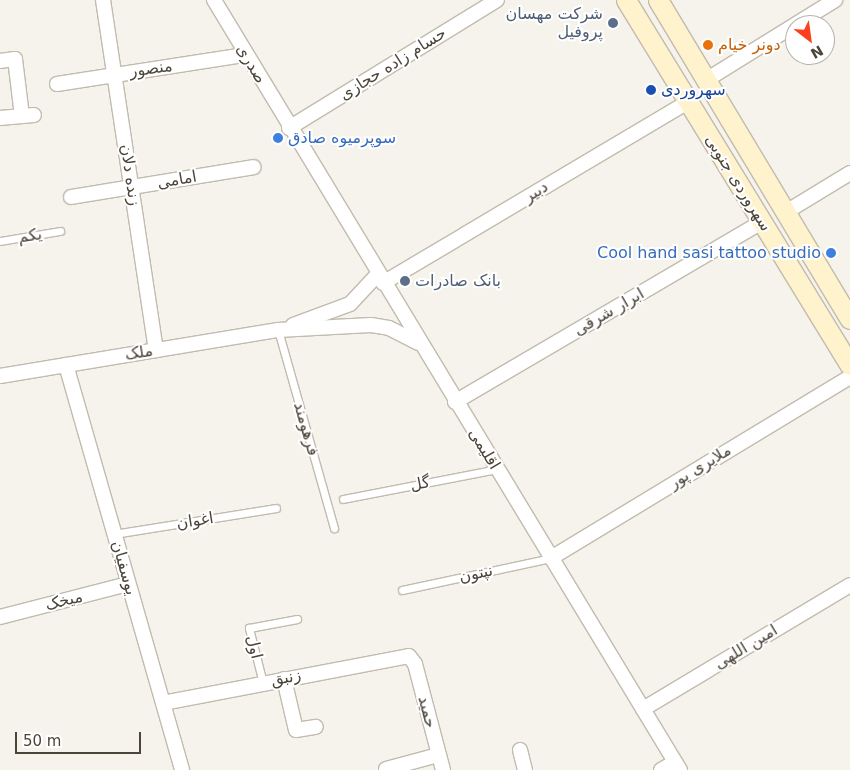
<!DOCTYPE html>
<meta charset="utf-8">
<style>
body{margin:0}
#map{position:relative;width:850px;height:770px;overflow:hidden;background:#f6f3ec;font-family:"DejaVu Sans","Noto Naskh Arabic",sans-serif}
div>[style]{position:absolute}
.roads{filter:drop-shadow(1px 0 #c2bbae) drop-shadow(-1px 0 #c2bbae) drop-shadow(0 1px #c2bbae) drop-shadow(0 -1px #c2bbae)}
.service>*{height:7px;margin:-3.5px;padding:0 3.5px;transform-origin:3.5px;border-radius:3.5px;background:#fff}
.minor>*{height:14px;margin:-7px;padding:0 7px;transform-origin:7px;border-radius:7px;background:#fff}
.secondary>*{height:19px;margin:-9.5px;padding:0 9.5px;transform-origin:9.5px;border-radius:9.5px;background:#fff3cd}
.dots>*{width:14px;height:14px;translate:-50% -50%;box-sizing:border-box;border:2px solid #fff;border-radius:50%}
span{translate:-50% -50%;white-space:nowrap;text-align:center;line-height:1.15;-webkit-text-stroke:4px #fff;paint-order:stroke}
.service-label{font-size:16px;color:#4e5e75}
.right{translate:-100% -50%;text-align:right}
.left{translate:0 -50%;text-align:left}
.food-label{font-size:16px;color:#c56008}
.street-label{font-size:16px;color:#4b4439}
.transit-label{font-size:16px;color:#164399}
.shop-label{font-size:16px;color:#366cbe}
.north{position:absolute;left:785px;top:15px;width:50px;height:50px;box-sizing:border-box;background:#fff;border:1px solid #b7b4b0;border-radius:50%;rotate:150deg;font-size:14px;font-weight:700;line-height:20px;text-align:center;color:#4b4439}
.north::after{content:'';display:block;margin:auto;width:18px;height:22px;background:#fc3f1d;clip-path:polygon(50% 0,100% 100%,50% 72%,0 100%)}
.scale{position:absolute;left:15px;top:732px;width:126px;height:22px;box-sizing:border-box;border:2px solid #4b4439;border-top:0;padding-left:6px;font-size:15px;line-height:18px;white-space:nowrap;color:#4b4439;-webkit-text-stroke:4px #fff;paint-order:stroke}
</style>
<div id="map">
<div class="roads">
<div class="service">
<div style="left:0;top:241px;width:61px;rotate:-9.5deg"></div>
<div style="left:278px;top:330px;width:206px;rotate:74.2deg"></div>
<div style="left:343px;top:499px;width:157px;rotate:-11deg"></div>
<div style="left:114px;top:534px;width:164px;rotate:-9.1deg"></div>
<div style="left:402px;top:590px;width:152px;rotate:-12.1deg"></div>
<div style="left:263px;top:683px;width:57px;rotate:-104.3deg"></div>
<div style="left:249px;top:628px;width:49px;rotate:-10.6deg"></div>
</div>
<div class="minor">
<div style="left:103px;top:0;width:354px;rotate:81.4deg"></div>
<div style="left:214px;top:0;width:900px;rotate:58.82deg"></div>
<div style="left:0;top:61px;width:15px;rotate:-8deg"></div>
<div style="left:15px;top:59px;width:57px;rotate:83deg"></div>
<div style="left:706px;top:80px;width:152px;rotate:-31.8deg"></div>
<div style="left:57px;top:84px;width:190px;rotate:-8.8deg"></div>
<div style="left:0;top:118px;width:34px;rotate:-5deg"></div>
<div style="left:289px;top:128px;width:244px;rotate:-31.6deg"></div>
<div style="left:71px;top:197px;width:185px;rotate:-9.3deg"></div>
<div style="left:786px;top:212px;width:75px;rotate:-31.4deg"></div>
<div style="left:383px;top:283px;width:355px;rotate:-30.7deg"></div>
<div style="left:293px;top:325px;width:61px;rotate:-20.2deg"></div>
<div style="left:350px;top:304px;width:41px;rotate:-47deg"></div>
<div style="left:66px;top:365px;width:421px;rotate:74deg"></div>
<div style="left:0;top:376px;width:282px;rotate:-9.4deg"></div>
<div style="left:278px;top:330px;width:93px;rotate:-3.1deg"></div>
<div style="left:371px;top:325px;width:18px;rotate:9deg"></div>
<div style="left:389px;top:328px;width:33px;rotate:27deg"></div>
<div style="left:455px;top:402px;width:356px;rotate:-30.4deg"></div>
<div style="left:551px;top:558px;width:350px;rotate:-31.2deg"></div>
<div style="left:0;top:617px;width:132px;rotate:-14.5deg"></div>
<div style="left:284px;top:679px;width:52px;rotate:76.8deg"></div>
<div style="left:296px;top:730px;width:20px;rotate:-9deg"></div>
<div style="left:163px;top:703px;width:250px;rotate:-10.8deg"></div>
<div style="left:409px;top:656px;width:10px;rotate:53deg"></div>
<div style="left:415px;top:664px;width:110px;rotate:75.2deg"></div>
<div style="left:643px;top:709px;width:241px;rotate:-30.9deg"></div>
<div style="left:520px;top:750px;width:21px;rotate:76deg"></div>
<div style="left:386px;top:769px;width:54px;rotate:-15.1deg"></div>
<div style="left:661px;top:770px;width:16px;rotate:-30deg"></div>
</div>
<div class="secondary">
<div style="left:626px;top:0;width:428px;rotate:58.5deg"></div>
<div style="left:658px;top:0;width:372px;rotate:59deg"></div>
</div>
</div>
<div class="dots">
<div style="left:613px;top:23px;background:#5c6f8a"></div>
<div style="left:708px;top:45px;background:#e8710a"></div>
<div style="left:651px;top:90px;background:#1a4fb4"></div>
<div style="left:278px;top:138px;background:#3f7fe0"></div>
<div style="left:831px;top:253px;background:#3f7fe0"></div>
<div style="left:405px;top:281px;background:#5c6f8a"></div>
</div>
<div class="service-label">
<span class="right" style="left:603px;top:23px">شرکت مهسان<br>پروفیل</span>
<span class="left" style="left:415px;top:281px">بانک صادرات</span>
</div>
<div class="food-label">
<span class="left" style="left:718px;top:45px">دونر خیام</span>
</div>
<div class="street-label">
<span style="left:251px;top:64px;rotate:59deg">صدری</span>
<span style="left:393px;top:64px;rotate:-32deg">حسام زاده حجازی</span>
<span style="left:151px;top:69px;rotate:-8deg">منصور</span>
<span style="left:130px;top:175px;rotate:82deg">زنده دلان</span>
<span style="left:177px;top:180px;rotate:-10deg">امامی</span>
<span style="left:738px;top:183px;rotate:58deg">سهروردی جنوبی</span>
<span style="left:536px;top:192px;rotate:-31deg">دبیر</span>
<span style="left:30px;top:236px;rotate:-9deg">یکم</span>
<span style="left:609px;top:312px;rotate:-30deg">ابرار شرقی</span>
<span style="left:139px;top:353px;rotate:-9deg">ملک</span>
<span style="left:306px;top:429px;rotate:74deg">فرهومند</span>
<span style="left:484px;top:449px;rotate:59deg">اقلیمی</span>
<span style="left:700px;top:467px;rotate:-31deg">ملایری پور</span>
<span style="left:420px;top:484px;rotate:-11deg">گل</span>
<span style="left:195px;top:521px;rotate:-9deg">اغوان</span>
<span style="left:124px;top:568px;rotate:74deg">یوسفیان</span>
<span style="left:476px;top:574px;rotate:-12deg">نپتون</span>
<span style="left:64px;top:601px;rotate:-14deg">میخک</span>
<span style="left:254px;top:647px;rotate:77deg">اول</span>
<span style="left:746px;top:647px;rotate:-31deg">امین اللهی</span>
<span style="left:286px;top:678px;rotate:-11deg">زنبق</span>
<span style="left:427px;top:712px;rotate:75deg">حمید</span>
</div>
<div class="transit-label">
<span class="left" style="left:661px;top:90px">سهروردی</span>
</div>
<div class="shop-label">
<span class="left" style="left:288px;top:138px">سوپرمیوه صادق</span>
<span class="right" style="left:821px;top:253px">Cool hand sasi tattoo studio</span>
</div>
<div class="north">N</div>
<div class="scale">50 m</div>
</div>
